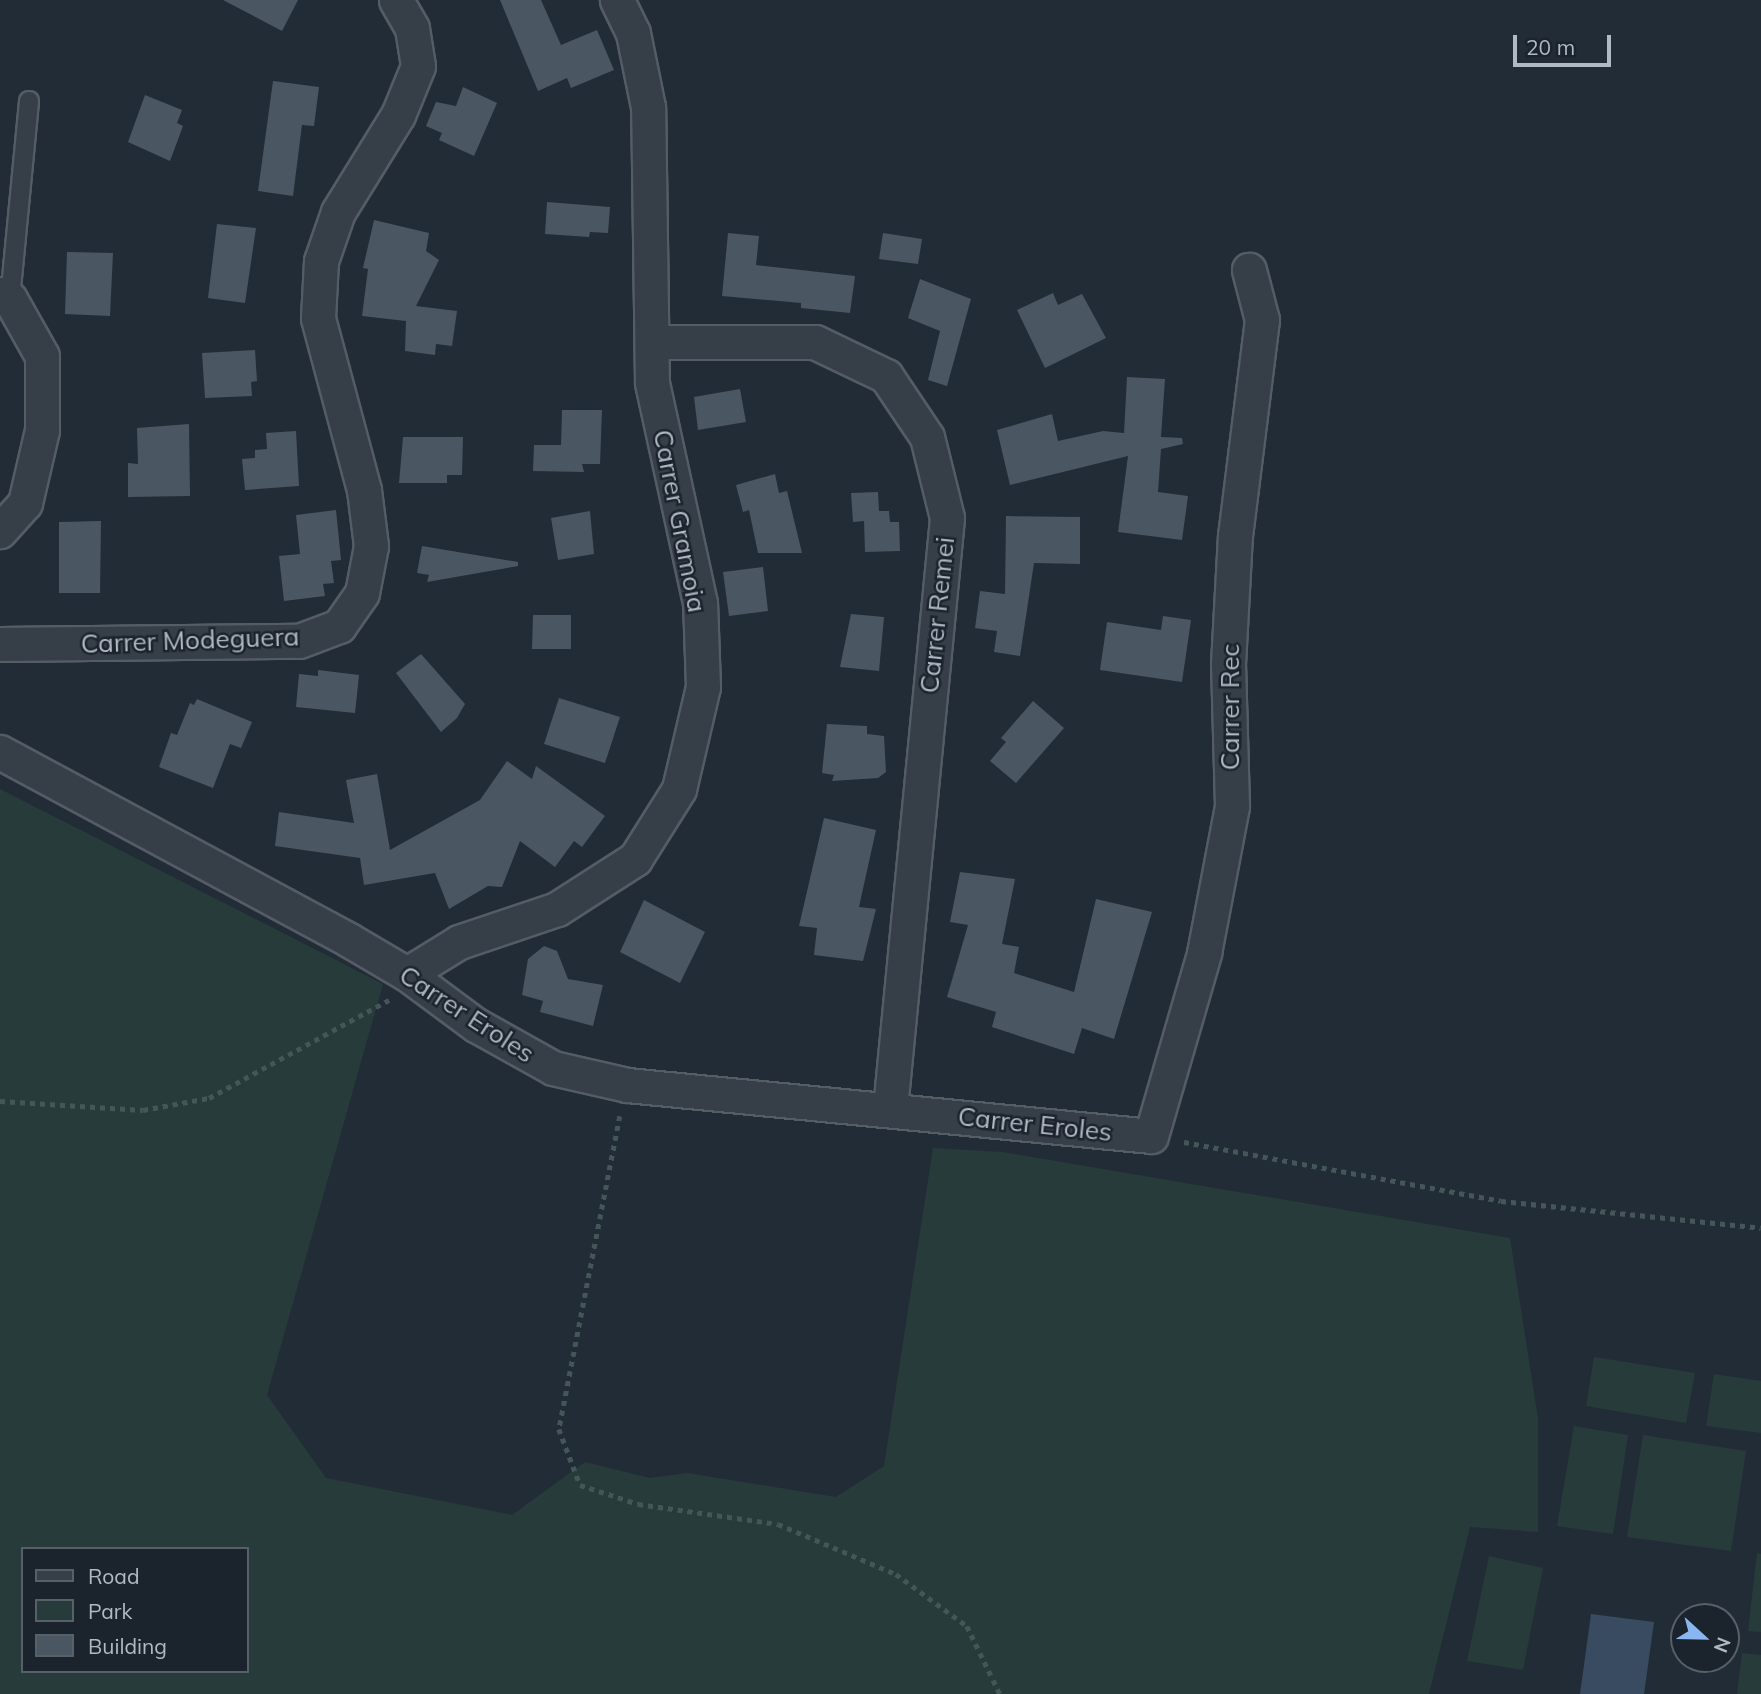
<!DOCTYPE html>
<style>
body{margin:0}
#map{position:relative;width:1761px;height:1694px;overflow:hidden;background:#222c37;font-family:Mulish,sans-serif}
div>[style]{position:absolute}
.green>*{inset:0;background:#273b3b}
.water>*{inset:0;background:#394b60}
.building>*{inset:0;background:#4b5663}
.path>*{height:4.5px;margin-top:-2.25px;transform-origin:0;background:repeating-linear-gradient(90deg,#445658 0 5px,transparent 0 10px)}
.roads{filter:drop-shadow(2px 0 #545c66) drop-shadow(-2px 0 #545c66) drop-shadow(0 2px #545c66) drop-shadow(0 -2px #545c66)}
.service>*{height:18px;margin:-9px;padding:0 9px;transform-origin:9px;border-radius:9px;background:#363e48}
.minor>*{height:33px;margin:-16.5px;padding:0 16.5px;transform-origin:16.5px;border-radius:16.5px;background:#363e48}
span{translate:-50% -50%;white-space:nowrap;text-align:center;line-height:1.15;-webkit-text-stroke:5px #1b232d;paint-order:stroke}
.street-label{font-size:26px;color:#b1b9c4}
.legend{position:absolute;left:21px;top:1547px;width:228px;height:126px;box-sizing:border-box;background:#1b232d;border:2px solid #575f69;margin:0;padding:9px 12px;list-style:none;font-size:21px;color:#b1b9c4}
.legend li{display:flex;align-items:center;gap:14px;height:35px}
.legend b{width:35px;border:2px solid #575f69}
.north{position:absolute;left:1670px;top:1603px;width:70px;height:70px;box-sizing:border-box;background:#1b232d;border:2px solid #575f69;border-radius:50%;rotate:112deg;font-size:19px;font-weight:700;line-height:28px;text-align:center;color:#b1b9c4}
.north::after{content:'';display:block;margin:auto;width:24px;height:32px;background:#89b5f0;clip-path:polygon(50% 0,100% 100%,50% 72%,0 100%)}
.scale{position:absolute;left:1513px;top:35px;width:98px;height:32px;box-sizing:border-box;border:4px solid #b1b9c4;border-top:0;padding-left:9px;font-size:21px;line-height:24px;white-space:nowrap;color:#b1b9c4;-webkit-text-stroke:5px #1b232d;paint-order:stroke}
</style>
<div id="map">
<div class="green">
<div style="clip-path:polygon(evenodd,0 789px,383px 984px,267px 1395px,326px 1478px,512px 1515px,585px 1462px,650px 1478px,687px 1473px,836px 1497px,884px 1466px,933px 1148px,1002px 1152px,1510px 1238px,1538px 1419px,1538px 1532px,1470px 1527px,1429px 1694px,0 1694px,0 789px,23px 1549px,247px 1549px,247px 1671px,23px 1671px,23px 1549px)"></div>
<div style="clip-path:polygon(1594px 1357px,1695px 1373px,1686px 1423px,1586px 1406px)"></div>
<div style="clip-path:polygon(1714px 1374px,1761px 1381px,1761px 1433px,1706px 1426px)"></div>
<div style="clip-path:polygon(1574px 1426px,1628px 1435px,1613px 1534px,1557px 1526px)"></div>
<div style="clip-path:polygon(1643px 1435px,1746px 1451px,1731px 1551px,1627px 1537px)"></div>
<div style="clip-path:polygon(1757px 1553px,1761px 1554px,1761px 1632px,1748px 1631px)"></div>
<div style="clip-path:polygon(1489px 1556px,1543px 1568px,1523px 1670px,1467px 1661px)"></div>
<div style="clip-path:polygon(1742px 1653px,1761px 1655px,1761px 1694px,1737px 1694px)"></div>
</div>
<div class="water">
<div style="clip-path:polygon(1591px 1614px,1654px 1622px,1644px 1694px,1580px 1694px)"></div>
</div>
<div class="building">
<div style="clip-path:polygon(223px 0,298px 0,282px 31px)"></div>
<div style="clip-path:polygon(500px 0,541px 0,561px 45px,597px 30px,614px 70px,571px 88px,567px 78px,538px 91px)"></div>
<div style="clip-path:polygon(273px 81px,319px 87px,314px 126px,302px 125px,293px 196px,258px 191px)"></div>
<div style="clip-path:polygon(463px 87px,497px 103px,474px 156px,439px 140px,442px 133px,426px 126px,436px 102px,456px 106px)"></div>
<div style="clip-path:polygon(145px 95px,182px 110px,177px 123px,183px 126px,170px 161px,128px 142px)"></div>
<div style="clip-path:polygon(547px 202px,610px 207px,608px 233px,590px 232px,589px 237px,545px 234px)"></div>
<div style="clip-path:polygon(374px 220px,429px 233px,426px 251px,439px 260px,416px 306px,457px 311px,452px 346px,436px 344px,435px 355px,405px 351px,406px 321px,362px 316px,368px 269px,363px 268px)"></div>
<div style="clip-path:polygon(217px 224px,256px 228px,245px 303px,208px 298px)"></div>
<div style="clip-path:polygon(728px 233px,759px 236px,756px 265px,855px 276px,850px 313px,801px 308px,801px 303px,722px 296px)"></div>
<div style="clip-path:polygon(883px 233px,922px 239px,918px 264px,879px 259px)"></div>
<div style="clip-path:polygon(67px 252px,113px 253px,110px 316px,65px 314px)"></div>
<div style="clip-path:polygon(920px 279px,971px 299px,947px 386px,928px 380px,940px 331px,908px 318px)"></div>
<div style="clip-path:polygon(1053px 293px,1058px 305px,1082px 294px,1106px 338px,1045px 368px,1017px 310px)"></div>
<div style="clip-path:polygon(255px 350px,257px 381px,251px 382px,252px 396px,205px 398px,202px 353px)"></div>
<div style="clip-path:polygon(1127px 377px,1165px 379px,1161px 437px,1182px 438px,1183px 444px,1161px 449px,1158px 492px,1188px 496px,1182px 540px,1118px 532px,1128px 456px,1010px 485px,997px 430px,1052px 414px,1058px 441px,1103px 431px,1124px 433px)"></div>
<div style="clip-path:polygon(740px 389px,746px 422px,698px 430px,694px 397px)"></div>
<div style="clip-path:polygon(562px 410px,602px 410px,600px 464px,582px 464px,584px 472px,533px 471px,534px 445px,561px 445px)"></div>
<div style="clip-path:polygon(189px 424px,190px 496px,128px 497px,128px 463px,138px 464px,137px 428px)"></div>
<div style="clip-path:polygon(296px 431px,299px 486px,245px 490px,242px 459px,255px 458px,255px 450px,267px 449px,266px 433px)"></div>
<div style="clip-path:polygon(403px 437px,463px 437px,462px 475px,447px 475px,447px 483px,399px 483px)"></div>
<div style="clip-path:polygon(775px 474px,779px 493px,787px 491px,802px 553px,758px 553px,749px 510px,743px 512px,736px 485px)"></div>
<div style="clip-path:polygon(878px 492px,879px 511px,889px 511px,890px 522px,899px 522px,900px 551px,865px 552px,864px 521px,853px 522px,851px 493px)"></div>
<div style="clip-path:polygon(336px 510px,341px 560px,331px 561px,334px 583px,323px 584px,325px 596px,284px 601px,279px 556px,300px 554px,296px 515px)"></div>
<div style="clip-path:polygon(590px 511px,594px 554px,558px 560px,551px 518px)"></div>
<div style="clip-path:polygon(1006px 516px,1080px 517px,1080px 564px,1034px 563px,1020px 656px,994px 652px,997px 631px,975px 628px,980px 591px,1005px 594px)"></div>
<div style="clip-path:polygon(101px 521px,100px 593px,59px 593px,59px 522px)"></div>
<div style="clip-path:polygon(422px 546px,518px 562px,518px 566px,427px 582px,429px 575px,417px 573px)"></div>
<div style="clip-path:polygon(763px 567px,768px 611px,729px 616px,723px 572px)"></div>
<div style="clip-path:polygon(851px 614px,884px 617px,879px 671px,840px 667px)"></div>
<div style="clip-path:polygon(533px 615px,571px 615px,571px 649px,532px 649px)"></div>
<div style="clip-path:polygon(1163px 616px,1191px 620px,1182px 682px,1100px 670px,1107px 622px,1161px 630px)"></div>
<div style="clip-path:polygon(421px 654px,465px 704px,457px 718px,441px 732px,396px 673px)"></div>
<div style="clip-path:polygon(318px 670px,359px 675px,355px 713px,296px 707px,299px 674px,318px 676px)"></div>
<div style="clip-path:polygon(559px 698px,620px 717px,605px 763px,544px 744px)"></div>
<div style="clip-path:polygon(197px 699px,252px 722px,241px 748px,230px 744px,213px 788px,159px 767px,171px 733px,177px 735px,190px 703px,194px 705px)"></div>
<div style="clip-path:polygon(1033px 701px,1064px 728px,1016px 783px,990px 761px,1006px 742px,1001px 738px)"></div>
<div style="clip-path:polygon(827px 724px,867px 726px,867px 734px,884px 736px,886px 772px,878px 778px,832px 781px,834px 775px,822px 773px)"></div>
<div style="clip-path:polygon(507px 761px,532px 779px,536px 766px,605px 816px,582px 847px,574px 841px,555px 867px,520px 841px,502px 887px,488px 886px,449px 909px,435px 873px,364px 885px,360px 858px,275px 846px,279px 812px,354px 823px,346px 780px,377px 774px,390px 850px,480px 800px)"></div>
<div style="clip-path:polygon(824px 818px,876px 830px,859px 907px,876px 909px,863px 961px,814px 955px,817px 928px,799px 926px)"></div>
<div style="clip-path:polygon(960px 872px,1015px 879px,1002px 944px,1019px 947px,1014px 973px,1074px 992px,1096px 899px,1152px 912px,1114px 1039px,1082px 1028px,1074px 1054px,992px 1027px,996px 1012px,947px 997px,968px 925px,950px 922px)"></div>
<div style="clip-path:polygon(644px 900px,705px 932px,680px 983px,620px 952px)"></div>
<div style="clip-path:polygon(544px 946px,557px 951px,568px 979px,603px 985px,593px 1026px,540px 1012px,543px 1001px,522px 995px,528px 959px)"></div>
</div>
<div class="path">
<div style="left:0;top:1101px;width:143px;rotate:3.6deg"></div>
<div style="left:143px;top:1110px;width:67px;rotate:-10.3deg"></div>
<div style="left:209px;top:1098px;width:205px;rotate:-28.6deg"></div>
<div style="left:620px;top:1116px;width:319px;rotate:101deg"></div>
<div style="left:559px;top:1429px;width:60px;rotate:69.4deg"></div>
<div style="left:580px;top:1485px;width:61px;rotate:18.1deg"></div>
<div style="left:638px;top:1504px;width:141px;rotate:8.1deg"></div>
<div style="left:778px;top:1524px;width:128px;rotate:23deg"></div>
<div style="left:896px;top:1574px;width:88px;rotate:36.2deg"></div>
<div style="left:967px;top:1626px;width:76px;rotate:64.1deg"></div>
<div style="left:1184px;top:1142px;width:322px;rotate:10.5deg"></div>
<div style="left:1501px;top:1201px;width:261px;rotate:5.9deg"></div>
</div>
<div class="roads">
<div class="service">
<div style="left:10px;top:299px;width:199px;rotate:-84.5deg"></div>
</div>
<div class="minor">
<div style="left:0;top:294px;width:11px;rotate:27deg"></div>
<div style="left:10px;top:299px;width:65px;rotate:60.7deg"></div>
<div style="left:42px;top:356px;width:74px;rotate:90deg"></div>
<div style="left:42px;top:430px;width:75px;rotate:103.1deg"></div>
<div style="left:25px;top:503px;width:38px;rotate:132deg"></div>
<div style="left:652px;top:342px;width:163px"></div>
<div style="left:815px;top:342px;width:79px;rotate:25.6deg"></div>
<div style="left:886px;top:376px;width:73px;rotate:56.1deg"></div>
<div style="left:927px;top:437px;width:83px;rotate:76.1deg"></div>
<div style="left:947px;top:518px;width:594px;rotate:95.51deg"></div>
<div style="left:0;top:644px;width:299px;rotate:-0.6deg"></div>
<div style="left:299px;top:641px;width:43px;rotate:-20.6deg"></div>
<div style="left:339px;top:626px;width:40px;rotate:-55.1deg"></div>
<div style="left:362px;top:593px;width:48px;rotate:-79.2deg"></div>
<div style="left:371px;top:546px;width:56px;rotate:-97.1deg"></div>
<div style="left:364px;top:490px;width:178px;rotate:-105deg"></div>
<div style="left:318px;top:318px;width:57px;rotate:-87deg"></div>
<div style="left:321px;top:261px;width:52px;rotate:-70.9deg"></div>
<div style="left:338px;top:212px;width:114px;rotate:-58.3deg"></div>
<div style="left:398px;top:115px;width:53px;rotate:-67.8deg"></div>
<div style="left:418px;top:66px;width:38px;rotate:-99deg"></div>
<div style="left:412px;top:28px;width:32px;rotate:-120deg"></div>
<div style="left:0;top:752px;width:396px;rotate:28.3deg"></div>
<div style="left:349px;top:940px;width:67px;rotate:30.4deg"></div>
<div style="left:407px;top:974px;width:86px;rotate:36.5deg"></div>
<div style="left:476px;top:1025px;width:88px;rotate:29.2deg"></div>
<div style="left:553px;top:1068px;width:76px;rotate:12.9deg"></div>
<div style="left:627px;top:1085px;width:526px;rotate:5.56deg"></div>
<div style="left:1151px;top:1136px;width:191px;rotate:-73.8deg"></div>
<div style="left:1204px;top:953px;width:150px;rotate:-79.2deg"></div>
<div style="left:1232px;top:806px;width:142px;rotate:-91.6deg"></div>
<div style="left:1228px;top:664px;width:128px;rotate:-86.9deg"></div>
<div style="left:1235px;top:536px;width:218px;rotate:-82.9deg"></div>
<div style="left:1262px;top:320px;width:52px;rotate:-104.6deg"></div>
<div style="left:407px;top:974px;width:61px;rotate:-31.6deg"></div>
<div style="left:459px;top:942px;width:103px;rotate:-18.6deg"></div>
<div style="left:557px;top:909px;width:93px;rotate:-32.7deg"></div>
<div style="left:635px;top:859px;width:83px;rotate:-57.8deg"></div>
<div style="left:679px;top:789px;width:105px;rotate:-76.8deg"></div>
<div style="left:703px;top:687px;width:84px;rotate:-92deg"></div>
<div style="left:700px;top:603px;width:226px;rotate:-102.3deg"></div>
<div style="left:652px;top:382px;width:275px;rotate:-90.8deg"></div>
<div style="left:648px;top:107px;width:76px;rotate:-101.5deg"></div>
<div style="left:633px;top:33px;width:37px;rotate:-116deg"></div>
</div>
</div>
<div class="street-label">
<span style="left:680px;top:521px;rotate:79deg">Carrer Gramoia</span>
<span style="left:937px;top:615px;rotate:-84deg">Carrer Remei</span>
<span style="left:190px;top:640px;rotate:-2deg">Carrer Modeguera</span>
<span style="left:1230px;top:707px;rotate:-90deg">Carrer Rec</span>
<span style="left:467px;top:1014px;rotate:33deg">Carrer Eroles</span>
<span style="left:1035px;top:1124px;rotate:6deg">Carrer Eroles</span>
</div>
<ul class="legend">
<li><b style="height:9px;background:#363e48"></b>Road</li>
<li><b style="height:19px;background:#273b3b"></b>Park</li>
<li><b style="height:19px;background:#4b5663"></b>Building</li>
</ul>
<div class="north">N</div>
<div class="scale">20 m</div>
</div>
